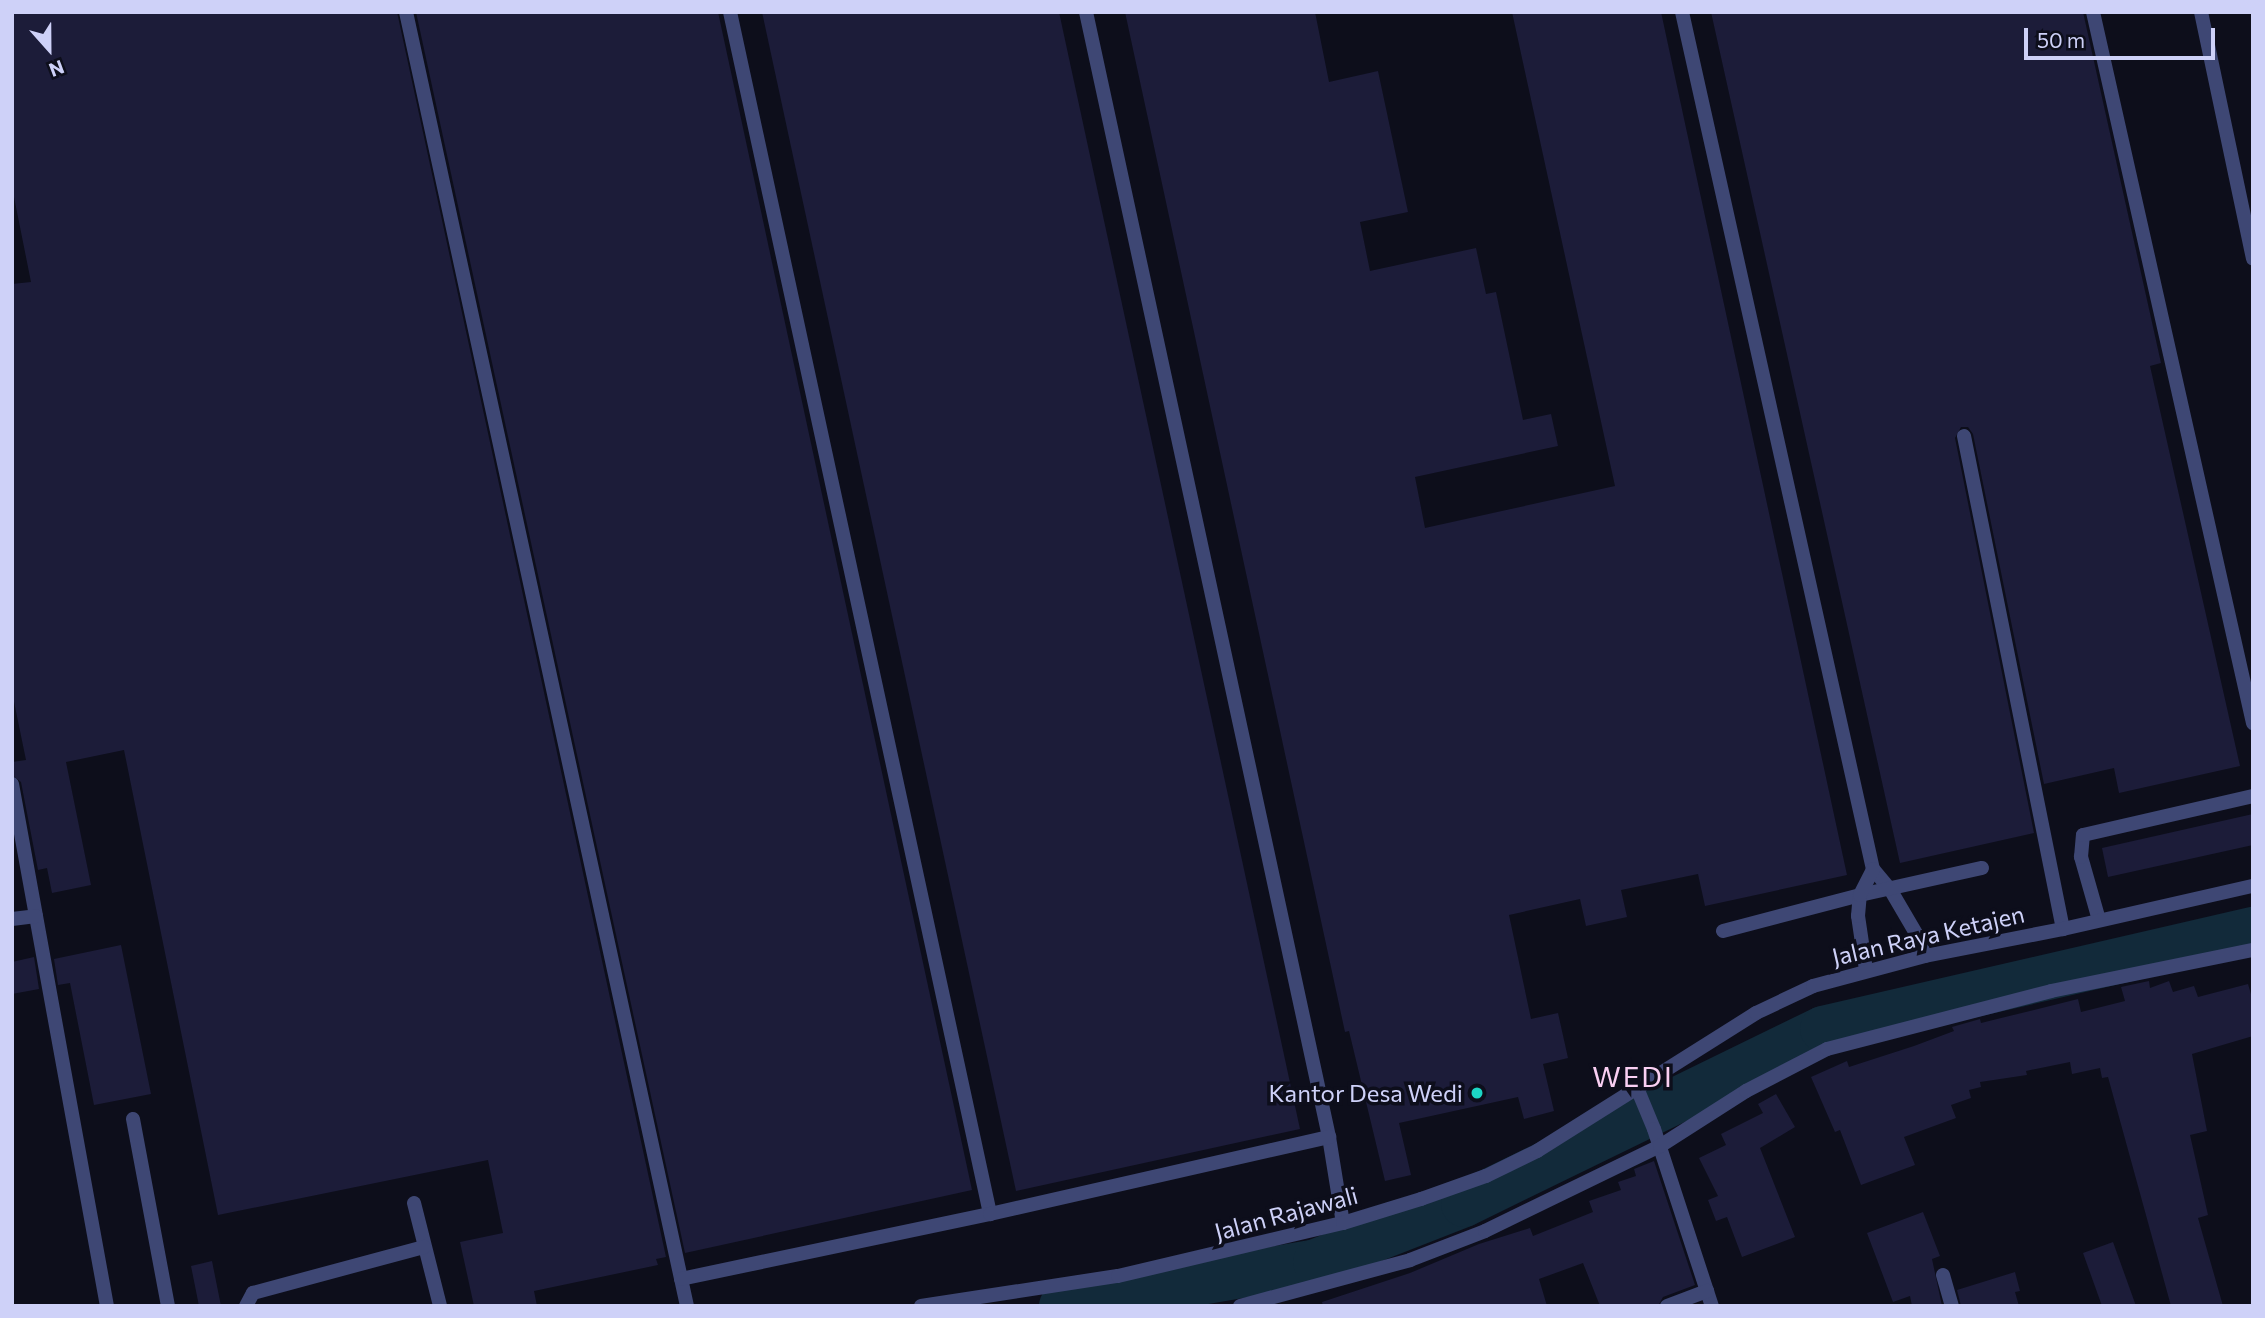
<!DOCTYPE html>
<style>
body{margin:0}
#map{position:relative;width:2265px;height:1318px;overflow:hidden;background:#0d0e1b;font-family:Commissioner,sans-serif}
div>[style]{position:absolute}
.river>*{height:46px;margin:-23px;padding:0 23px;transform-origin:23px;border-radius:23px;background:#122a3a}
.building>*{inset:0;background:#1c1c39}
.service>*{height:14px;margin:-7px;padding:0 7px;transform-origin:7px;border-radius:7px;background:#3e4774}
.minor>*{height:14px;margin:-7px;padding:0 7px;transform-origin:7px;border-radius:7px;background:#3e4774}
.tertiary>*{height:14px;margin:-7px;padding:0 7px;transform-origin:7px;border-radius:7px;background:#3e4774}
.dots>*{width:19px;height:19px;translate:-50% -50%;box-sizing:border-box;border:4px solid #0d0e1b;border-radius:50%}
span{translate:-50% -50%;white-space:nowrap;text-align:center;line-height:1.15;-webkit-text-stroke:7px #0d0e1b;paint-order:stroke}
.street-label{font-size:24px;color:#ced1f8}
.poi-label{font-size:24px;color:#ced1f8}
.right{translate:-100% -50%;text-align:right}
.quarter-label{font-size:28px;color:#f9cff2;letter-spacing:2px}
.frame{position:absolute;inset:0;border:14px solid #ced1f8;pointer-events:none}
.north{position:absolute;left:14px;top:14px;width:70px;height:70px;-webkit-text-stroke:5px #0d0e1b;paint-order:stroke;rotate:159deg;font-size:19px;font-weight:700;line-height:28px;text-align:center;color:#ced1f8}
.north::after{content:'';display:block;margin:auto;width:24px;height:32px;background:#ced1f8;clip-path:polygon(50% 0,100% 100%,50% 72%,0 100%)}
.scale{position:absolute;left:2024px;top:28px;width:191px;height:32px;box-sizing:border-box;border:4px solid #ced1f8;border-top:0;padding-left:9px;font-size:21px;line-height:24px;white-space:nowrap;color:#ced1f8;-webkit-text-stroke:5px #0d0e1b;paint-order:stroke}
</style>
<div id="map">
<div class="river">
<div style="left:1062px;top:1306px;width:258px;rotate:-9.8deg"></div>
<div style="left:1316px;top:1262px;width:159px;rotate:-21.4deg"></div>
<div style="left:1464px;top:1204px;width:399px;rotate:-26deg"></div>
<div style="left:1823px;top:1029px;width:441px;rotate:-13deg"></div>
</div>
<div class="building">
<div style="clip-path:polygon(12px 12px,397px 12px,666px 1257px,656px 1259px,658px 1265px,534px 1291px,537px 1306px,474px 1306px,460px 1242px,503px 1233px,488px 1160px,218px 1215px,124px 750px,66px 762px,91px 885px,52px 893px,47px 868px,38px 870px,21px 782px,12px 775px,12px 762px,26px 760px,12px 692px,12px 284px,31px 282px,12px 187px)"></div>
<div style="clip-path:polygon(416px 12px,718px 12px,972px 1190px,685px 1253px)"></div>
<div style="clip-path:polygon(762px 12px,1059px 12px,1300px 1129px,1016px 1191px)"></div>
<div style="clip-path:polygon(1125px 12px,1315px 12px,1329px 82px,1378px 71px,1408px 212px,1360px 222px,1370px 271px,1476px 248px,1486px 294px,1496px 292px,1523px 420px,1551px 414px,1558px 446px,1415px 477px,1425px 528px,1615px 486px,1512px 12px,1661px 12px,1847px 875px,1705px 906px,1698px 874px,1621px 890px,1627px 917px,1586px 926px,1580px 899px,1509px 915px,1531px 1019px,1558px 1013px,1568px 1058px,1543px 1064px,1554px 1111px,1524px 1119px,1518px 1097px,1399px 1123px,1411px 1175px,1385px 1181px,1349px 1031px,1345px 1032px)"></div>
<div style="clip-path:polygon(1711px 12px,2083px 12px,2161px 363px,2150px 366px,2240px 766px,2119px 793px,2114px 768px,2044px 784px,1973px 434px,1968px 427px,1961px 427px,1955px 438px,2034px 833px,1900px 863px)"></div>
<div style="clip-path:polygon(2253px 814px,2253px 845px,2108px 877px,2102px 848px)"></div>
<div style="clip-path:polygon(121px 945px,151px 1094px,94px 1105px,70px 983px,58px 985px,54px 959px)"></div>
<div style="clip-path:polygon(34px 957px,39px 989px,12px 994px,12px 962px)"></div>
<div style="clip-path:polygon(2149px 981px,2150px 988px,2169px 981px,2173px 992px,2194px 986px,2198px 997px,2248px 984px,2253px 1001px,2253px 1036px,2192px 1054px,2207px 1131px,2190px 1135px,2208px 1215px,2198px 1218px,2223px 1306px,2171px 1306px,2108px 1077px,2102px 1078px,2100px 1068px,2072px 1074px,2070px 1062px,2026px 1071px,2027px 1075px,1980px 1082px,1981px 1087px,1969px 1090px,1971px 1098px,1951px 1105px,1956px 1118px,1904px 1137px,1915px 1165px,1861px 1185px,1840px 1130px,1835px 1132px,1811px 1077px,1847px 1061px,1849px 1067px,1914px 1046px,1954px 1031px,1952px 1027px,1980px 1019px,1981px 1023px,2078px 999px,2081px 1012px,2125px 1001px,2121px 987px)"></div>
<div style="clip-path:polygon(1776px 1094px,1795px 1127px,1760px 1148px,1795px 1237px,1742px 1257px,1727px 1217px,1716px 1221px,1708px 1200px,1718px 1196px,1699px 1158px,1726px 1145px,1721px 1134px,1763px 1113px,1758px 1104px)"></div>
<div style="clip-path:polygon(1654px 1161px,1695px 1285px,1663px 1297px,1658px 1306px,1600px 1306px,1583px 1263px,1539px 1279px,1547px 1306px,1323px 1306px,1322px 1302px,1410px 1273px,1479px 1244px,1530px 1228px,1533px 1236px,1593px 1212px,1589px 1201px,1621px 1190px,1618px 1182px,1636px 1176px,1634px 1169px)"></div>
<div style="clip-path:polygon(1923px 1212px,1940px 1256px,1932px 1259px,1942px 1306px,1912px 1306px,1910px 1296px,1893px 1302px,1867px 1233px)"></div>
<div style="clip-path:polygon(2113px 1242px,2136px 1306px,2102px 1306px,2083px 1253px)"></div>
<div style="clip-path:polygon(212px 1261px,221px 1306px,199px 1306px,191px 1266px)"></div>
<div style="clip-path:polygon(2015px 1272px,2020px 1291px,2015px 1292px,2019px 1306px,1961px 1306px,1957px 1290px)"></div>
</div>
<div class="service">
<div style="left:406px;top:12px;width:1324px;rotate:77.75deg"></div>
<div style="left:730px;top:12px;width:1230px;rotate:77.79deg"></div>
<div style="left:1086px;top:12px;width:1151px;rotate:77.81deg"></div>
<div style="left:1329px;top:1137px;width:87px;rotate:80.8deg"></div>
<div style="left:1682px;top:12px;width:878px;rotate:77.44deg"></div>
<div style="left:1873px;top:869px;width:26px;rotate:50deg"></div>
<div style="left:1890px;top:889px;width:53px;rotate:59.6deg"></div>
<div style="left:1917px;top:935px;width:22px;rotate:69deg"></div>
<div style="left:2093px;top:12px;width:729px;rotate:77.32deg"></div>
<div style="left:2201px;top:12px;width:252px;rotate:78.1deg"></div>
<div style="left:1964px;top:436px;width:503px;rotate:78.65deg"></div>
<div style="left:12px;top:784px;width:531px;rotate:79.69deg"></div>
<div style="left:12px;top:919px;width:24px;rotate:-7deg"></div>
<div style="left:2099px;top:920px;width:66px;rotate:-105.9deg"></div>
<div style="left:2081px;top:857px;width:22px;rotate:-85deg"></div>
<div style="left:2083px;top:835px;width:174px;rotate:-12.9deg"></div>
<div style="left:1723px;top:931px;width:142px;rotate:-14.7deg"></div>
<div style="left:1860px;top:895px;width:125px;rotate:-12.5deg"></div>
<div style="left:1866px;top:970px;width:55px;rotate:-98.4deg"></div>
<div style="left:1858px;top:916px;width:21px;rotate:-85deg"></div>
<div style="left:1860px;top:895px;width:29px;rotate:-63deg"></div>
<div style="left:133px;top:1119px;width:190px;rotate:79.4deg"></div>
<div style="left:414px;top:1203px;width:106px;rotate:75.8deg"></div>
<div style="left:681px;top:1279px;width:316px;rotate:-11.9deg"></div>
<div style="left:990px;top:1214px;width:348px;rotate:-12.8deg"></div>
<div style="left:246px;top:1306px;width:15px;rotate:-62deg"></div>
<div style="left:253px;top:1293px;width:177px;rotate:-15.1deg"></div>
</div>
<div class="minor">
<div style="left:1637px;top:1088px;width:44px;rotate:67.5deg"></div>
<div style="left:1654px;top:1129px;width:186px;rotate:71.9deg"></div>
<div style="left:1943px;top:1275px;width:32px;rotate:74deg"></div>
<div style="left:1240px;top:1306px;width:176px;rotate:-15.1deg"></div>
<div style="left:1410px;top:1260px;width:80px;rotate:-21.1deg"></div>
<div style="left:1485px;top:1231px;width:195px;rotate:-25.9deg"></div>
<div style="left:1660px;top:1146px;width:102px;rotate:-32.6deg"></div>
<div style="left:1746px;top:1091px;width:91px;rotate:-27.4deg"></div>
<div style="left:1827px;top:1049px;width:231px;rotate:-14.5deg"></div>
<div style="left:2051px;top:991px;width:206px;rotate:-11.5deg"></div>
<div style="left:1667px;top:1306px;width:43px;rotate:-20.6deg"></div>
</div>
<div class="tertiary">
<div style="left:921px;top:1306px;width:199px;rotate:-8.7deg"></div>
<div style="left:1118px;top:1276px;width:231px;rotate:-13.3deg"></div>
<div style="left:1343px;top:1223px;width:82px;rotate:-17.1deg"></div>
<div style="left:1421px;top:1199px;width:69px;rotate:-19.5deg"></div>
<div style="left:1486px;top:1176px;width:57px;rotate:-26.1deg"></div>
<div style="left:1537px;top:1151px;width:259px;rotate:-32.2deg"></div>
<div style="left:1756px;top:1013px;width:63px;rotate:-25.3deg"></div>
<div style="left:1813px;top:986px;width:116px;rotate:-15deg"></div>
<div style="left:1925px;top:956px;width:141px;rotate:-11.1deg"></div>
<div style="left:2063px;top:929px;width:195px;rotate:-12.8deg"></div>
</div>
<div class="dots">
<div style="left:1477px;top:1093px;background:#1cd6c5"></div>
</div>
<div class="street-label">
<span style="left:1928px;top:935px;rotate:-13deg">Jalan Raya Ketajen</span>
<span style="left:1286px;top:1213px;rotate:-15deg">Jalan Rajawali</span>
</div>
<div class="poi-label">
<span class="right" style="left:1463px;top:1093px">Kantor Desa Wedi</span>
</div>
<div class="quarter-label">
<span style="left:1633px;top:1076px">WEDI</span>
</div>
<div class="frame"></div>
<div class="north">N</div>
<div class="scale">50 m</div>
</div>
